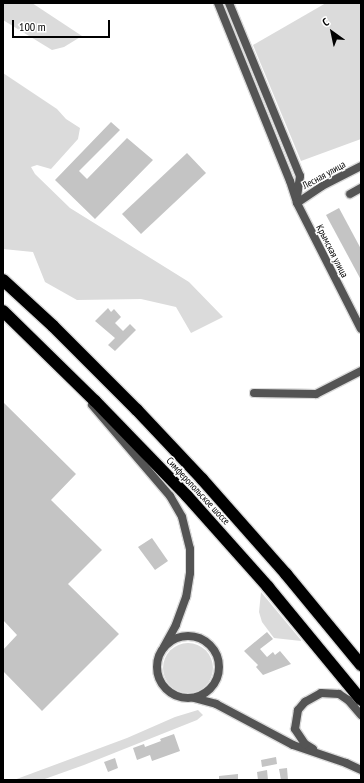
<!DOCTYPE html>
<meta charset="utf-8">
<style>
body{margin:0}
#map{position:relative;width:364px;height:783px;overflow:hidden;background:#fff;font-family:"PT Sans Narrow",sans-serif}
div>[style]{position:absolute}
.green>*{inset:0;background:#dbdbdb}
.round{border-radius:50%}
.building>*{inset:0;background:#c4c4c4}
.roads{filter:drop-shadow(1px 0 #dbdbdb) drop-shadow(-1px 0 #dbdbdb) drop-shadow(0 1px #dbdbdb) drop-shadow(0 -1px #dbdbdb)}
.minor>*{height:8px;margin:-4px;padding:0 4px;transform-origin:4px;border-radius:4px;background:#545454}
.tertiary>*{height:8px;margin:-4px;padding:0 4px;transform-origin:4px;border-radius:4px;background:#545454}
.tertiary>.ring{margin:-4px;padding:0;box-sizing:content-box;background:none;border:8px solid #545454;border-radius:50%}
.motorway>*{height:12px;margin:-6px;padding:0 6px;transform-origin:6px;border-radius:6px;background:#000}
span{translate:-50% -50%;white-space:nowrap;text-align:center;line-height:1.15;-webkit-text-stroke:3px #fff;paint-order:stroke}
.street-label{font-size:10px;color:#000}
.frame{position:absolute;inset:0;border:4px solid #000;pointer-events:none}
.north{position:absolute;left:312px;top:12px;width:40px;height:40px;-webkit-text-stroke:3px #fff;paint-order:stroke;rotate:327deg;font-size:11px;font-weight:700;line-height:16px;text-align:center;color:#000}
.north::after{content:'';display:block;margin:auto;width:14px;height:18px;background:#000;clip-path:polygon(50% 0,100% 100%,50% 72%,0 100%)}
.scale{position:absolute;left:12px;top:20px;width:98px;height:18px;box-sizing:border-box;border:2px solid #000;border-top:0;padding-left:5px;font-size:12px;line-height:14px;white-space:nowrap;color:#000;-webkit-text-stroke:3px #fff;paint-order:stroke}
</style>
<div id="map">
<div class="green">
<div style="clip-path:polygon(3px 3px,32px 3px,82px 36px,64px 47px,52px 50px,3px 20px)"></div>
<div style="clip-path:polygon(326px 3px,361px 3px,361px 139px,301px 161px,253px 45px)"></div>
<div style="clip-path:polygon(3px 73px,57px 109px,66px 119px,80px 128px,78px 139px,51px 169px,37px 165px,31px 167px,35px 174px,70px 208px,189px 282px,223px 317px,191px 333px,176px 307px,141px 299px,77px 300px,45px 282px,33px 252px,3px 249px)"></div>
<div style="clip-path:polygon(261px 592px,301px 640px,301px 641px,274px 638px,262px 622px,259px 612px)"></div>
<div class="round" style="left:163px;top:643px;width:50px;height:50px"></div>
<div style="clip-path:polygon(198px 710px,203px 715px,197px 720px,84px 765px,42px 780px,14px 780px,127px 738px,175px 717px)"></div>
</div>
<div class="building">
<div style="clip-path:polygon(111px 122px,120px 130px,79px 171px,87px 179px,127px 138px,153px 160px,95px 219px,55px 180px)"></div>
<div style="clip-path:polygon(187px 153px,206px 173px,141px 234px,122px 214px)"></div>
<div style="clip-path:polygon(339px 208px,361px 249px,361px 280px,326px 215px)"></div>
<div style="clip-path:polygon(108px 308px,111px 312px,114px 309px,121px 317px,115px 323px,123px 331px,130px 324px,136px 330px,115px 351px,108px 345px,115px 338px,95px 321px)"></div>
<div style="clip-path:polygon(3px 402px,76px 474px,51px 500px,102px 550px,68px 584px,119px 634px,42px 711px,3px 671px,3px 650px,17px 635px,3px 620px)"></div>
<div style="clip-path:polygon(152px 538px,168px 561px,155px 570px,138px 547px)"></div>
<div style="clip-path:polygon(267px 632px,273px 639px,260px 649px,267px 657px,273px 652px,275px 655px,280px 651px,291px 664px,263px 675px,256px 667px,258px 665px,244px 651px)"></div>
<div style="clip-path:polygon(174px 734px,180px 751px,152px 761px,150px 755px,137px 760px,133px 748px,144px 744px,145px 747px,161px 741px,160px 739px)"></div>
<div style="clip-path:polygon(276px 757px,277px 764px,262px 767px,261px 760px)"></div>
<div style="clip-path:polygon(115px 758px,118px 768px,108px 772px,104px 762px)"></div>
<div style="clip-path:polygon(287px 768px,288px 780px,281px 780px,279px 769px)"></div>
<div style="clip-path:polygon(267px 770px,268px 780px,258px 780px,257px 772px)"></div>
<div style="clip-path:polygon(238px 774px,238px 780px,219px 780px,219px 776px)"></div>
</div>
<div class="roads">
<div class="minor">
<div style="left:350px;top:194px;width:13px;rotate:-29deg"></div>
<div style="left:254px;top:393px;width:62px;rotate:0.9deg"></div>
<div style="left:316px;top:394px;width:51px;rotate:-27.1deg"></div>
</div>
<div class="tertiary">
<div style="left:218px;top:3px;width:192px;rotate:68deg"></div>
<div style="left:290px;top:181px;width:23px;rotate:72deg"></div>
<div style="left:297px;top:203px;width:141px;rotate:63.1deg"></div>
<div style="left:229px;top:3px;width:187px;rotate:67.7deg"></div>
<div style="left:300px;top:176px;width:22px;rotate:98deg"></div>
<div style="left:297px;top:203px;width:30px;rotate:-34deg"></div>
<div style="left:322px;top:186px;width:44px;rotate:-27.1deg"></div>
<div style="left:92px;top:405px;width:120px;rotate:49.4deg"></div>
<div style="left:170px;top:496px;width:24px;rotate:60deg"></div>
<div style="left:182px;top:517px;width:33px;rotate:76deg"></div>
<div style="left:190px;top:549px;width:24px;rotate:90deg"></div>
<div style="left:190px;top:573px;width:24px;rotate:99deg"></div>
<div style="left:186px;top:597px;width:30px;rotate:110deg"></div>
<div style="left:176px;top:625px;width:25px;rotate:119deg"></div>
<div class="ring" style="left:157px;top:636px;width:54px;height:54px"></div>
<div style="left:194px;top:698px;width:23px;rotate:15deg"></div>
<div style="left:216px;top:704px;width:87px;rotate:28deg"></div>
<div style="left:293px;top:745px;width:56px;rotate:18.8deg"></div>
<div style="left:346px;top:763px;width:17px;rotate:25deg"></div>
<div style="left:313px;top:749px;width:9px;rotate:-148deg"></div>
<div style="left:305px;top:744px;width:18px;rotate:-124deg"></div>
<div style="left:295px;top:729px;width:19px;rotate:-81deg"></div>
<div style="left:298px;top:710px;width:11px;rotate:-49deg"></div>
<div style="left:305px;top:702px;width:18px;rotate:-29deg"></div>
<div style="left:321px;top:693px;width:18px;rotate:3deg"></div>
<div style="left:339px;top:694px;width:11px;rotate:34deg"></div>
<div style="left:348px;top:700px;width:20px;rotate:49deg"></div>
</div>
<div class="motorway">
<div style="left:3px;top:280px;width:68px;rotate:42.6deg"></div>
<div style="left:53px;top:326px;width:119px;rotate:45deg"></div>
<div style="left:137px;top:410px;width:95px;rotate:46.7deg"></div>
<div style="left:202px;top:479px;width:127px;rotate:48.5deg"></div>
<div style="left:286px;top:574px;width:118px;rotate:50.5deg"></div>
<div style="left:3px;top:311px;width:129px;rotate:44.4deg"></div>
<div style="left:95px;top:401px;width:132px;rotate:45.9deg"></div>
<div style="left:187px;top:496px;width:122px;rotate:48.3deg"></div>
<div style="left:268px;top:587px;width:146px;rotate:50.5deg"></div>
</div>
</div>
<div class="street-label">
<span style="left:324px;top:175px;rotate:-29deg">Лесная улица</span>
<span style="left:332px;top:251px;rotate:63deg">Крымская улица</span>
<span style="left:198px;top:491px;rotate:47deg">Симферопольское шоссе</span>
</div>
<div class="frame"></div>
<div class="north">С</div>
<div class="scale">100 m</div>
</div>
